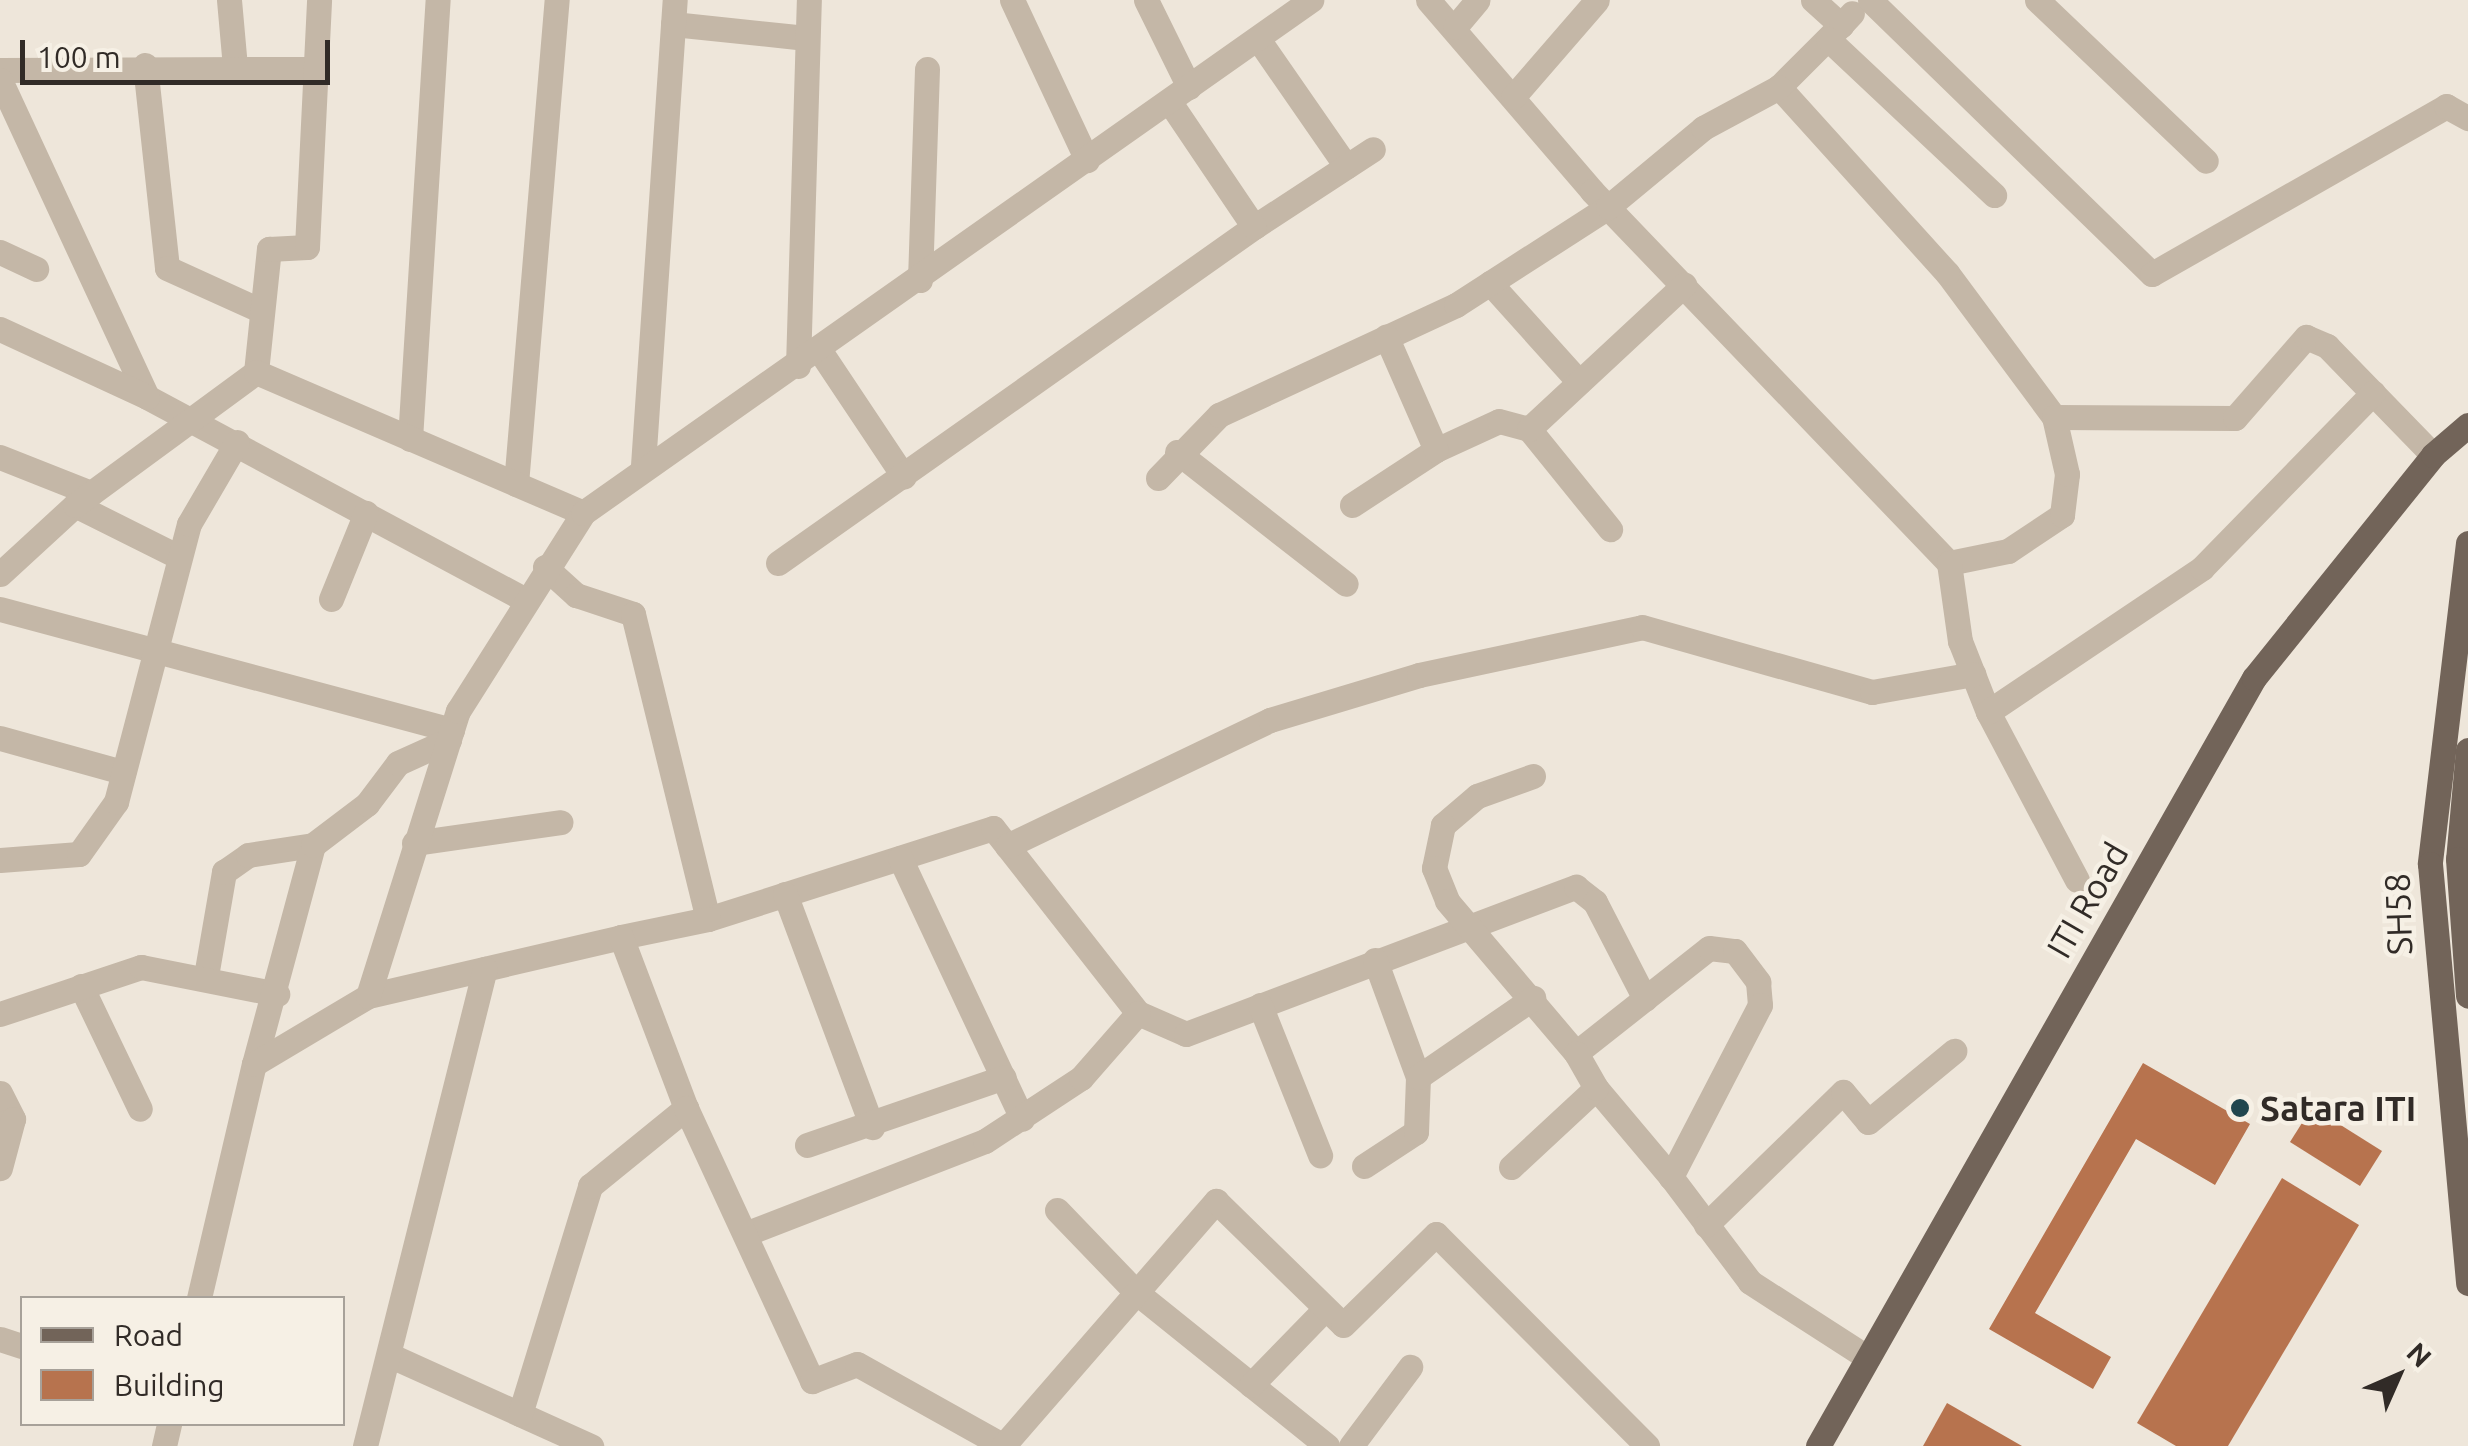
<!DOCTYPE html>
<style>
body{margin:0}
#map{position:relative;width:2468px;height:1446px;overflow:hidden;background:#eee6da;font-family:Ubuntu,sans-serif}
div>[style]{position:absolute}
.building>*{inset:0;background:#b7734e}
.minor>*{height:25px;margin:-12.5px;padding:0 12.5px;transform-origin:12.5px;border-radius:12.5px;background:#c4b7a7}
.major>*{height:25px;margin:-12.5px;padding:0 12.5px;transform-origin:12.5px;border-radius:12.5px;background:#726459}
.dots>*{width:28px;height:28px;translate:-50% -50%;box-sizing:border-box;border:5px solid #f6f0e5;border-radius:50%}
span{translate:-50% -50%;white-space:nowrap;text-align:center;line-height:1.15;-webkit-text-stroke:9px #f6f0e5;paint-order:stroke}
.street-label{font-size:35px;color:#312b27}
.poi-label{font-size:35px;color:#312b27;font-weight:700}
.left{translate:0 -50%;text-align:left}
.legend{position:absolute;left:20px;top:1296px;width:325px;height:130px;box-sizing:border-box;background:#f6f0e5;border:2px solid #a7a199;margin:0;padding:12px 18px;list-style:none;font-size:30px;color:#312b27}
.legend li{display:flex;align-items:center;gap:20px;height:50px}
.legend b{width:50px;border:2px solid #a7a199}
.north{position:absolute;left:2348px;top:1326px;width:100px;height:100px;-webkit-text-stroke:8px #f6f0e5;paint-order:stroke;rotate:45deg;font-size:28px;font-weight:700;line-height:40px;text-align:center;color:#312b27}
.north::after{content:'';display:block;margin:auto;width:35px;height:45px;background:#312b27;clip-path:polygon(50% 0,100% 100%,50% 72%,0 100%)}
.scale{position:absolute;left:20px;top:40px;width:310px;height:45px;box-sizing:border-box;border:5px solid #312b27;border-top:0;padding-left:12px;font-size:30px;line-height:35px;white-space:nowrap;color:#312b27;-webkit-text-stroke:8px #f6f0e5;paint-order:stroke}
</style>
<div id="map">
<div class="building">
<div style="clip-path:polygon(2143px 1063px,2250px 1124px,2215px 1185px,2136px 1139px,2035px 1313px,2111px 1357px,2093px 1389px,1989px 1329px)"></div>
<div style="clip-path:polygon(2312px 1107px,2382px 1151px,2360px 1186px,2290px 1142px)"></div>
<div style="clip-path:polygon(2282px 1178px,2359px 1225px,2228px 1446px,2176px 1446px,2137px 1423px)"></div>
<div style="clip-path:polygon(1947px 1403px,2022px 1446px,1923px 1446px)"></div>
</div>
<div class="minor">
<div style="left:229px;top:0;width:67px;rotate:84.9deg"></div>
<div style="left:1012px;top:0;width:177px;rotate:64.9deg"></div>
<div style="left:1146px;top:0;width:97px;rotate:63.7deg"></div>
<div style="left:1428px;top:0;width:252px;rotate:49.3deg"></div>
<div style="left:1592px;top:191px;width:516px;rotate:46.18deg"></div>
<div style="left:1949px;top:563px;width:60px;rotate:-11.5deg"></div>
<div style="left:2008px;top:551px;width:65px;rotate:-33.7deg"></div>
<div style="left:2062px;top:515px;width:41px;rotate:-83deg"></div>
<div style="left:2067px;top:474px;width:58px;rotate:-102.8deg"></div>
<div style="left:2054px;top:417px;width:179px;rotate:-126.6deg"></div>
<div style="left:1947px;top:273px;width:251px;rotate:-132.1deg"></div>
<div style="left:1779px;top:87px;width:88px;rotate:-45deg"></div>
<div style="left:1813px;top:0;width:38px;rotate:42deg"></div>
<div style="left:1841px;top:25px;width:16px;rotate:-47deg"></div>
<div style="left:1870px;top:0;width:393px;rotate:44.2deg"></div>
<div style="left:2152px;top:274px;width:339px;rotate:-29.7deg"></div>
<div style="left:2446px;top:106px;width:25px;rotate:29deg"></div>
<div style="left:2037px;top:0;width:233px;rotate:43.6deg"></div>
<div style="left:673px;top:24px;width:134px;rotate:6deg"></div>
<div style="left:1455px;top:27px;width:35px;rotate:-50deg"></div>
<div style="left:1258px;top:39px;width:155px;rotate:55.3deg"></div>
<div style="left:1828px;top:39px;width:228px;rotate:43.2deg"></div>
<div style="left:145px;top:65px;width:204px;rotate:83.8deg"></div>
<div style="left:167px;top:268px;width:104px;rotate:24.4deg"></div>
<div style="left:0;top:70px;width:315px;rotate:-0.2deg"></div>
<div style="left:0;top:80px;width:349px;rotate:65.1deg"></div>
<div style="left:147px;top:397px;width:427px;rotate:28.2deg"></div>
<div style="left:1513px;top:97px;width:128px;rotate:-49.1deg"></div>
<div style="left:1254px;top:227px;width:142px;rotate:-33.2deg"></div>
<div style="left:0;top:252px;width:40px;rotate:25deg"></div>
<div style="left:920px;top:280px;width:211px;rotate:-88.1deg"></div>
<div style="left:1490px;top:283px;width:133px;rotate:48deg"></div>
<div style="left:0;top:329px;width:162px;rotate:24.8deg"></div>
<div style="left:820px;top:351px;width:151px;rotate:56.3deg"></div>
<div style="left:798px;top:366px;width:366px;rotate:-88.3deg"></div>
<div style="left:256px;top:372px;width:124px;rotate:-84deg"></div>
<div style="left:269px;top:249px;width:38px;rotate:-3deg"></div>
<div style="left:307px;top:247px;width:247px;rotate:-87.2deg"></div>
<div style="left:2054px;top:417px;width:181px;rotate:0.3deg"></div>
<div style="left:2235px;top:418px;width:108px;rotate:-48.8deg"></div>
<div style="left:2306px;top:337px;width:23px;rotate:23deg"></div>
<div style="left:2327px;top:346px;width:152px;rotate:45.8deg"></div>
<div style="left:1529px;top:429px;width:129px;rotate:51deg"></div>
<div style="left:410px;top:439px;width:440px;rotate:-86.4deg"></div>
<div style="left:1436px;top:450px;width:69px;rotate:-24.7deg"></div>
<div style="left:1499px;top:421px;width:31px;rotate:15deg"></div>
<div style="left:1529px;top:429px;width:212px;rotate:-42.9deg"></div>
<div style="left:1177px;top:452px;width:214px;rotate:38deg"></div>
<div style="left:0;top:457px;width:98px;rotate:21.6deg"></div>
<div style="left:643px;top:465px;width:466px;rotate:-86.1deg"></div>
<div style="left:1158px;top:478px;width:88px;rotate:-45.9deg"></div>
<div style="left:1219px;top:415px;width:261px;rotate:-24.9deg"></div>
<div style="left:1456px;top:305px;width:181px;rotate:-32.8deg"></div>
<div style="left:1608px;top:207px;width:124px;rotate:-39.7deg"></div>
<div style="left:1703px;top:128px;width:86px;rotate:-28.3deg"></div>
<div style="left:516px;top:484px;width:486px;rotate:-85.2deg"></div>
<div style="left:75px;top:505px;width:116px;rotate:26.6deg"></div>
<div style="left:1352px;top:505px;width:100px;rotate:-33.2deg"></div>
<div style="left:1436px;top:450px;width:124px;rotate:-113.7deg"></div>
<div style="left:778px;top:563px;width:583px;rotate:-35.22deg"></div>
<div style="left:1254px;top:227px;width:152px;rotate:-124deg"></div>
<div style="left:1949px;top:563px;width:79px;rotate:82deg"></div>
<div style="left:1960px;top:641px;width:76px;rotate:68.5deg"></div>
<div style="left:1988px;top:712px;width:190px;rotate:62.1deg"></div>
<div style="left:545px;top:567px;width:42px;rotate:42.1deg"></div>
<div style="left:576px;top:595px;width:60px;rotate:18.4deg"></div>
<div style="left:633px;top:614px;width:314px;rotate:76.2deg"></div>
<div style="left:708px;top:919px;width:299px;rotate:-17.7deg"></div>
<div style="left:993px;top:828px;width:235px;rotate:51.9deg"></div>
<div style="left:1138px;top:1013px;width:52px;rotate:23.6deg"></div>
<div style="left:1186px;top:1034px;width:417px;rotate:-20.7deg"></div>
<div style="left:1576px;top:887px;width:24px;rotate:38deg"></div>
<div style="left:1595px;top:902px;width:109px;rotate:62.7deg"></div>
<div style="left:0;top:574px;width:102px;rotate:-42.6deg"></div>
<div style="left:75px;top:505px;width:225px;rotate:-36.3deg"></div>
<div style="left:256px;top:372px;width:356px;rotate:23.3deg"></div>
<div style="left:331px;top:599px;width:93px;rotate:-67.9deg"></div>
<div style="left:0;top:609px;width:468px;rotate:15deg"></div>
<div style="left:1988px;top:712px;width:258px;rotate:-33.9deg"></div>
<div style="left:2202px;top:568px;width:245px;rotate:-45.7deg"></div>
<div style="left:0;top:738px;width:128px;rotate:15.5deg"></div>
<div style="left:1533px;top:776px;width:59px;rotate:160.3deg"></div>
<div style="left:1477px;top:796px;width:45px;rotate:139.5deg"></div>
<div style="left:1443px;top:825px;width:44px;rotate:101.8deg"></div>
<div style="left:1434px;top:868px;width:35px;rotate:68deg"></div>
<div style="left:1447px;top:901px;width:199px;rotate:49.7deg"></div>
<div style="left:1576px;top:1053px;width:169px;rotate:-38.3deg"></div>
<div style="left:1709px;top:948px;width:26px;rotate:7deg"></div>
<div style="left:1735px;top:951px;width:39px;rotate:53deg"></div>
<div style="left:1758px;top:982px;width:23px;rotate:85deg"></div>
<div style="left:1760px;top:1005px;width:194px;rotate:117.4deg"></div>
<div style="left:1671px;top:1177px;width:131px;rotate:53deg"></div>
<div style="left:1750px;top:1282px;width:140px;rotate:32.8deg"></div>
<div style="left:414px;top:843px;width:148px;rotate:-8.1deg"></div>
<div style="left:1007px;top:846px;width:292px;rotate:-25.6deg"></div>
<div style="left:1270px;top:720px;width:156px;rotate:-16.8deg"></div>
<div style="left:1419px;top:675px;width:228px;rotate:-12.1deg"></div>
<div style="left:1642px;top:627px;width:239px;rotate:15.8deg"></div>
<div style="left:1872px;top:692px;width:103px;rotate:-10.1deg"></div>
<div style="left:900px;top:858px;width:288px;rotate:64.9deg"></div>
<div style="left:0;top:860px;width:79px;rotate:-4.3deg"></div>
<div style="left:79px;top:854px;width:64px;rotate:-54.6deg"></div>
<div style="left:116px;top:802px;width:287px;rotate:-75.3deg"></div>
<div style="left:189px;top:524px;width:95px;rotate:-59.7deg"></div>
<div style="left:785px;top:894px;width:249px;rotate:69.5deg"></div>
<div style="left:621px;top:937px;width:89px;rotate:-11.7deg"></div>
<div style="left:1375px;top:960px;width:125px;rotate:69.8deg"></div>
<div style="left:206px;top:976px;width:106px;rotate:-80.2deg"></div>
<div style="left:224px;top:872px;width:29px;rotate:-35deg"></div>
<div style="left:248px;top:855px;width:66px;rotate:-8.7deg"></div>
<div style="left:81px;top:986px;width:136px;rotate:64.4deg"></div>
<div style="left:368px;top:996px;width:260px;rotate:-13.1deg"></div>
<div style="left:621px;top:937px;width:183px;rotate:69.2deg"></div>
<div style="left:1260px;top:1005px;width:162px;rotate:68.2deg"></div>
<div style="left:0;top:1014px;width:149px;rotate:-18.4deg"></div>
<div style="left:141px;top:967px;width:139px;rotate:11.2deg"></div>
<div style="left:254px;top:1064px;width:227px;rotate:-74.9deg"></div>
<div style="left:313px;top:845px;width:68px;rotate:-37.2deg"></div>
<div style="left:367px;top:804px;width:51px;rotate:-52.9deg"></div>
<div style="left:398px;top:763px;width:56px;rotate:-24.3deg"></div>
<div style="left:1596px;top:1088px;width:116px;rotate:49.9deg"></div>
<div style="left:0;top:1093px;width:29px;rotate:63deg"></div>
<div style="left:0;top:1125px;width:14px;rotate:-25deg"></div>
<div style="left:13px;top:1119px;width:51px;rotate:104.9deg"></div>
<div style="left:807px;top:1145px;width:208px;rotate:-19deg"></div>
<div style="left:1364px;top:1166px;width:62px;rotate:-33.2deg"></div>
<div style="left:1416px;top:1132px;width:55px;rotate:-87.9deg"></div>
<div style="left:1418px;top:1077px;width:140px;rotate:-34.5deg"></div>
<div style="left:1511px;top:1167px;width:116px;rotate:-42.9deg"></div>
<div style="left:1596px;top:1088px;width:40px;rotate:-119.7deg"></div>
<div style="left:1057px;top:1210px;width:115px;rotate:46.1deg"></div>
<div style="left:1137px;top:1293px;width:244px;rotate:38.8deg"></div>
<div style="left:1706px;top:1225px;width:191px;rotate:-44.2deg"></div>
<div style="left:1843px;top:1092px;width:39px;rotate:50deg"></div>
<div style="left:1868px;top:1122px;width:112px;rotate:-39.5deg"></div>
<div style="left:745px;top:1234px;width:257px;rotate:-21.2deg"></div>
<div style="left:985px;top:1141px;width:115px;rotate:-33.3deg"></div>
<div style="left:1081px;top:1078px;width:86px;rotate:-48.8deg"></div>
<div style="left:199px;top:1298px;width:240px;rotate:-76.8deg"></div>
<div style="left:254px;top:1064px;width:133px;rotate:-30.8deg"></div>
<div style="left:368px;top:996px;width:299px;rotate:-72.5deg"></div>
<div style="left:458px;top:711px;width:234px;rotate:-57.7deg"></div>
<div style="left:583px;top:513px;width:891px;rotate:-35.17deg"></div>
<div style="left:0;top:1339px;width:23px;rotate:18deg"></div>
<div style="left:389px;top:1355px;width:222px;rotate:24.3deg"></div>
<div style="left:1251px;top:1385px;width:102px;rotate:-45.8deg"></div>
<div style="left:520px;top:1414px;width:239px;rotate:-72.9deg"></div>
<div style="left:590px;top:1186px;width:124px;rotate:-39.1deg"></div>
<div style="left:686px;top:1108px;width:301px;rotate:65.2deg"></div>
<div style="left:812px;top:1381px;width:48px;rotate:-20.7deg"></div>
<div style="left:857px;top:1364px;width:168px;rotate:29.2deg"></div>
<div style="left:164px;top:1446px;width:23px;rotate:-77deg"></div>
<div style="left:365px;top:1446px;width:492px;rotate:-75.9deg"></div>
<div style="left:1003px;top:1446px;width:325px;rotate:-49deg"></div>
<div style="left:1216px;top:1201px;width:177px;rotate:44.3deg"></div>
<div style="left:1343px;top:1325px;width:130px;rotate:-44.4deg"></div>
<div style="left:1436px;top:1234px;width:299px;rotate:45.1deg"></div>
<div style="left:1351px;top:1446px;width:99px;rotate:-53.2deg"></div>
</div>
<div class="major">
<div style="left:2468px;top:543px;width:323px;rotate:96.8deg"></div>
<div style="left:2430px;top:864px;width:421px;rotate:84.8deg"></div>
<div style="left:2468px;top:750px;width:109px;rotate:95.2deg"></div>
<div style="left:2458px;top:859px;width:137px;rotate:85.8deg"></div>
<div style="left:1818px;top:1446px;width:883px;rotate:-60.42deg"></div>
<div style="left:2254px;top:678px;width:286px;rotate:-51.2deg"></div>
<div style="left:2433px;top:455px;width:46px;rotate:-40.6deg"></div>
</div>
<div class="dots">
<div style="left:2240px;top:1108px;background:#21464e"></div>
</div>
<div class="street-label">
<span style="left:2087px;top:900px;rotate:-60deg">ITI Road</span>
<span style="left:2398px;top:914px;rotate:-92deg">SH58</span>
</div>
<div class="poi-label">
<span class="left" style="left:2260px;top:1108px">Satara ITI</span>
</div>
<ul class="legend">
<li><b style="height:12px;background:#726459"></b>Road</li>
<li><b style="height:28px;background:#b7734e"></b>Building</li>
</ul>
<div class="north">N</div>
<div class="scale">100 m</div>
</div>
